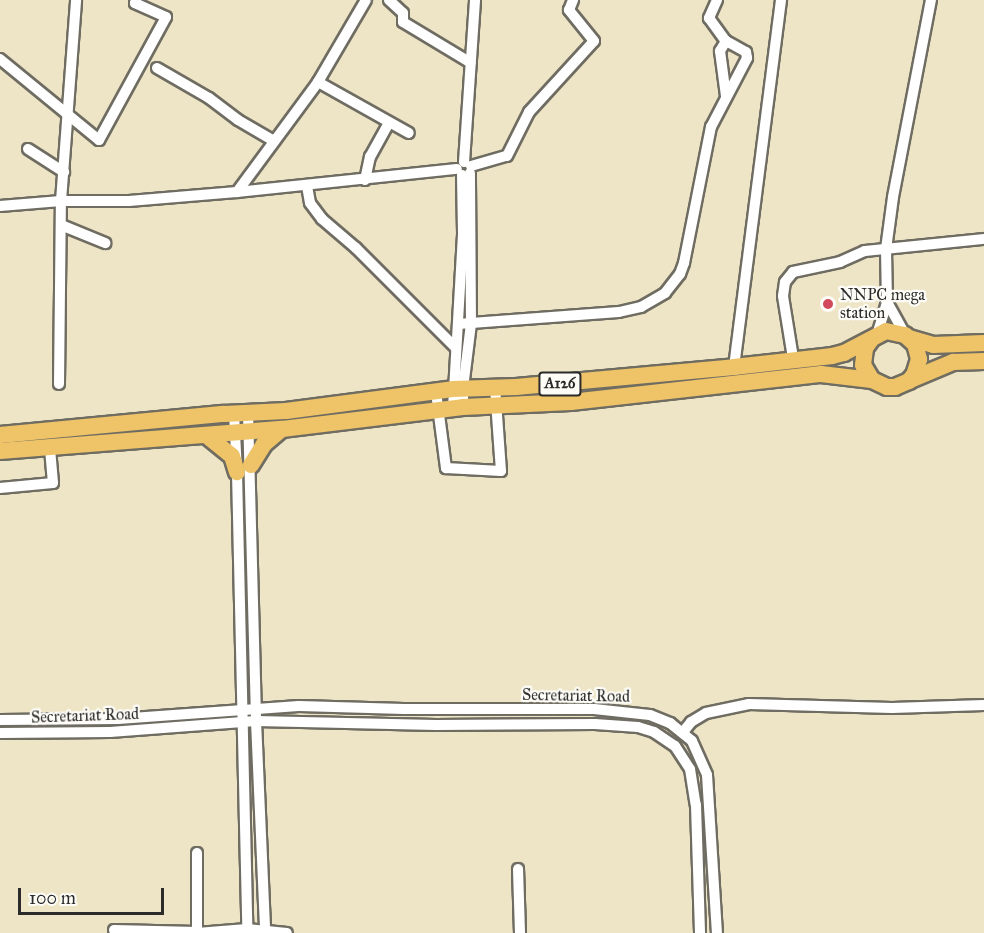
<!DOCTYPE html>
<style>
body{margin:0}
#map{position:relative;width:984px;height:933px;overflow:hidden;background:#eee5c7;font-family:"IM FELL Great Primer",serif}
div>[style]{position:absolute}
.roads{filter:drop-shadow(2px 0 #6f6c62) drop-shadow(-2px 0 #6f6c62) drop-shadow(0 2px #6f6c62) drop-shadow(0 -2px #6f6c62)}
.minor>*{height:10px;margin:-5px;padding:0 5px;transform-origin:5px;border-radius:5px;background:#fff}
.highway>*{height:16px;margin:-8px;padding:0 8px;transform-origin:8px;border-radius:8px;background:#efc469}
.dots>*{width:16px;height:16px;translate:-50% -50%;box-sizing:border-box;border:3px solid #fdfcf7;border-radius:50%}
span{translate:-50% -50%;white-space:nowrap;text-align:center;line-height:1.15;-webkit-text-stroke:4.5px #fdfcf7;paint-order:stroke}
.shield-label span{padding:2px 4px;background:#fdfcf7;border:2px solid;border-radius:4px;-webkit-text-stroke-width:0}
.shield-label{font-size:15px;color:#2b2b2b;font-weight:700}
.poi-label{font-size:16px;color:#2b2b2b}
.left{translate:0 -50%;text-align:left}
.street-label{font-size:16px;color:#2b2b2b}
.scale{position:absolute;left:18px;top:888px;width:146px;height:27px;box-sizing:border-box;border:3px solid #2b2b2b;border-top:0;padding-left:8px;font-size:18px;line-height:21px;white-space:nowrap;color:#2b2b2b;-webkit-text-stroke:4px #fdfcf7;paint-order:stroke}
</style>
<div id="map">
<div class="roads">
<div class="minor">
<div style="left:389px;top:0;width:19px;rotate:43deg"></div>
<div style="left:403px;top:13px;width:9px;rotate:90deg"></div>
<div style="left:403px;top:22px;width:79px;rotate:31.1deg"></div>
<div style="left:717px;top:0;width:20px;rotate:114deg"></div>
<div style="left:709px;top:18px;width:29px;rotate:54deg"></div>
<div style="left:0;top:59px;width:128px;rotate:39.3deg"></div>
<div style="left:99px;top:140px;width:140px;rotate:-61.4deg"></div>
<div style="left:166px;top:17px;width:34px;rotate:-156deg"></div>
<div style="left:135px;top:3px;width:3px;rotate:-72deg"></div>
<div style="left:157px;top:68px;width:60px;rotate:30deg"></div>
<div style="left:209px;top:98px;width:36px;rotate:37deg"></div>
<div style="left:238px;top:120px;width:42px;rotate:30.3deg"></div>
<div style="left:318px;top:82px;width:104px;rotate:29.3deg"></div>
<div style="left:28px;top:149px;width:43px;rotate:32.6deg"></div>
<div style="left:464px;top:162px;width:162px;rotate:-86.1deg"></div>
<div style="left:471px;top:166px;width:37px;rotate:-16deg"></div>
<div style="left:507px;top:156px;width:49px;rotate:-63.4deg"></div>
<div style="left:529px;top:112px;width:96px;rotate:-47.5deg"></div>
<div style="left:594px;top:41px;width:40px;rotate:-129deg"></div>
<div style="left:569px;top:10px;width:11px;rotate:-68deg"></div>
<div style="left:365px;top:180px;width:24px;rotate:-78deg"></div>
<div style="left:370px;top:157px;width:39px;rotate:-61deg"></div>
<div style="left:307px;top:186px;width:17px;rotate:80deg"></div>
<div style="left:310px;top:203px;width:20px;rotate:53deg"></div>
<div style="left:322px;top:219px;width:45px;rotate:40.5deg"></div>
<div style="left:356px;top:248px;width:141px;rotate:45deg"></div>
<div style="left:237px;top:192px;width:221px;rotate:-6deg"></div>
<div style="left:0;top:206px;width:61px;rotate:-4.7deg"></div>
<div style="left:61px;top:201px;width:68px"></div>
<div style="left:129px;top:201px;width:108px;rotate:-4.8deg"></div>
<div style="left:237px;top:192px;width:137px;rotate:-53.6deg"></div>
<div style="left:318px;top:82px;width:95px;rotate:-59.7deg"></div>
<div style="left:61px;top:225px;width:48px;rotate:22.2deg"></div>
<div style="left:887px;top:302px;width:38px;rotate:61deg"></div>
<div style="left:458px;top:324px;width:161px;rotate:-4.3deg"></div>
<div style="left:619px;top:312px;width:23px;rotate:-13deg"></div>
<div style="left:641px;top:307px;width:28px;rotate:-30deg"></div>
<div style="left:665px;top:293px;width:24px;rotate:-52deg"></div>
<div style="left:680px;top:274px;width:12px;rotate:-70deg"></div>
<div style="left:684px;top:263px;width:139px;rotate:-78.8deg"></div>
<div style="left:711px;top:127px;width:78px;rotate:-62.4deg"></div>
<div style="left:747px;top:58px;width:6px;rotate:-99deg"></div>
<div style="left:746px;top:52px;width:23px;rotate:-151deg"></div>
<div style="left:726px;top:41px;width:12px;rotate:121deg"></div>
<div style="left:720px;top:51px;width:45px;rotate:82.4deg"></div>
<div style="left:877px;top:335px;width:34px;rotate:-73deg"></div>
<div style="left:887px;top:302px;width:53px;rotate:-91.1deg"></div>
<div style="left:886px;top:249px;width:52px;rotate:-82.3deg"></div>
<div style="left:893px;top:197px;width:201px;rotate:-79.1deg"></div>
<div style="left:793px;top:358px;width:63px;rotate:-99.2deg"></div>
<div style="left:783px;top:296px;width:14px;rotate:-82deg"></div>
<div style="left:785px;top:282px;width:13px;rotate:-51deg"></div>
<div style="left:793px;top:272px;width:48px;rotate:-12deg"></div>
<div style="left:840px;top:262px;width:27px;rotate:-24deg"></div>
<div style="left:865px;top:251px;width:120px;rotate:-5.8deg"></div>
<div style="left:734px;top:367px;width:370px;rotate:-82.7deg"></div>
<div style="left:59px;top:384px;width:183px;rotate:-89.4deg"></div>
<div style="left:61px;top:201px;width:202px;rotate:-85.7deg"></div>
<div style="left:436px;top:392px;width:77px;rotate:82.5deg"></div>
<div style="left:446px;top:468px;width:55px;rotate:3.1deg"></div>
<div style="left:501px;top:471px;width:84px;rotate:-94.1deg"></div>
<div style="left:463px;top:407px;width:19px;rotate:-90deg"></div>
<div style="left:463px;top:388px;width:64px;rotate:-82.9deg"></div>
<div style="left:471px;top:324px;width:151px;rotate:-90.4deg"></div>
<div style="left:453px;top:408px;width:176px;rotate:-86.7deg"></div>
<div style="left:463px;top:232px;width:57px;rotate:-91deg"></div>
<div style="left:248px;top:412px;width:309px;rotate:88.5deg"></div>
<div style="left:256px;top:721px;width:209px;rotate:87.5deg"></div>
<div style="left:234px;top:413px;width:59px;rotate:87.1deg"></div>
<div style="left:237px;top:472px;width:457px;rotate:88.7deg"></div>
<div style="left:0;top:488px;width:53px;rotate:-5.4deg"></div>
<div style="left:53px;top:483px;width:36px;rotate:-95deg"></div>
<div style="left:0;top:720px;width:118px;rotate:-0.5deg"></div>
<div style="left:118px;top:719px;width:181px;rotate:-4.1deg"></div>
<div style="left:299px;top:706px;width:105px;rotate:1.6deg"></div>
<div style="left:404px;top:709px;width:190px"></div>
<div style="left:594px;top:709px;width:56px;rotate:6.1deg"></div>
<div style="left:650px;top:715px;width:22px;rotate:22deg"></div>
<div style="left:670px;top:723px;width:28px;rotate:39deg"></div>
<div style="left:692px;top:741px;width:37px;rotate:66deg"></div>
<div style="left:707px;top:775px;width:158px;rotate:86.4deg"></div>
<div style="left:683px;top:732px;width:13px;rotate:-51deg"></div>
<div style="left:691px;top:722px;width:17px;rotate:-31deg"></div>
<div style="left:706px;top:713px;width:44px;rotate:-11.8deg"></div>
<div style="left:749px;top:704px;width:143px;rotate:1.6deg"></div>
<div style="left:892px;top:708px;width:92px;rotate:-1.9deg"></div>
<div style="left:0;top:733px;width:110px;rotate:-0.5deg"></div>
<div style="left:110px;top:732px;width:146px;rotate:-4.3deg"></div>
<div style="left:256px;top:721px;width:180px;rotate:1.3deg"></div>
<div style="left:436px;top:725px;width:159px;rotate:-0.4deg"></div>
<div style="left:595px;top:724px;width:43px;rotate:4deg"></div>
<div style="left:638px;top:727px;width:17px;rotate:17deg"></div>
<div style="left:654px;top:732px;width:25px;rotate:34deg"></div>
<div style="left:675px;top:746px;width:27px;rotate:57deg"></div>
<div style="left:690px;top:769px;width:36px;rotate:81deg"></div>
<div style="left:696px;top:805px;width:128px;rotate:88.2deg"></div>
<div style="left:518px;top:869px;width:64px;rotate:88.2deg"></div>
<div style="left:114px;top:930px;width:83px;rotate:1.4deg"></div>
<div style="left:197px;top:932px;width:79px;rotate:-90deg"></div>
<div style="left:197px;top:933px;width:50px;rotate:-4.6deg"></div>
<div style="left:247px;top:929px;width:40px;rotate:5.7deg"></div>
</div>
<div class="highway">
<div style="left:909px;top:338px;width:25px;rotate:16deg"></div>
<div style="left:933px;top:345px;width:51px;rotate:-2.2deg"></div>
<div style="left:910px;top:380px;width:47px;rotate:-22.7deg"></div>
<div style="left:953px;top:362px;width:31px;rotate:-2deg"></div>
<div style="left:0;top:435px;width:225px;rotate:-5.4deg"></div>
<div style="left:224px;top:414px;width:62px;rotate:-2.8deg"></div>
<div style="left:286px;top:411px;width:168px;rotate:-7.5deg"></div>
<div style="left:453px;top:389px;width:63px;rotate:-1.8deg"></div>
<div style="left:516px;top:387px;width:219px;rotate:-5.2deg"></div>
<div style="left:734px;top:367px;width:99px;rotate:-6.4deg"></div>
<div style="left:832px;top:356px;width:12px;rotate:-14deg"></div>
<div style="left:844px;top:353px;width:47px;rotate:-27.6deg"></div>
<div style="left:886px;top:331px;width:19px;rotate:12deg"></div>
<div style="left:905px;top:335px;width:13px;rotate:42deg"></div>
<div style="left:915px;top:344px;width:16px;rotate:75deg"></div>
<div style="left:919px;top:359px;width:17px;rotate:107deg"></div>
<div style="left:914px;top:375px;width:8px;rotate:130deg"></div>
<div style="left:909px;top:381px;width:15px;rotate:157deg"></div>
<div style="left:895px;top:387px;width:8px;rotate:180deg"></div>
<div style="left:887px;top:387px;width:17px;rotate:-155deg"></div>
<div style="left:872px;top:380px;width:17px;rotate:-121deg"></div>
<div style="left:863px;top:365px;width:17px;rotate:-83deg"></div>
<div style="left:865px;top:348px;width:9px;rotate:-54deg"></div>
<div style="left:206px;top:435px;width:33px;rotate:39deg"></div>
<div style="left:232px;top:456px;width:17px;rotate:73deg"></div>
<div style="left:0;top:451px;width:283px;rotate:-4.5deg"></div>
<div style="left:282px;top:429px;width:182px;rotate:-6.9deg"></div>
<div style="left:463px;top:407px;width:108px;rotate:-2.7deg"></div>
<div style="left:571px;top:402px;width:252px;rotate:-6.4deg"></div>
<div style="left:821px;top:374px;width:51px;rotate:6.7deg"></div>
<div style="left:251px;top:465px;width:25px;rotate:-58deg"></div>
<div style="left:264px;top:444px;width:23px;rotate:-40deg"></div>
</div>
</div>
<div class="dots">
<div style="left:828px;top:304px;background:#d1495b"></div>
</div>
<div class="shield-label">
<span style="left:560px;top:384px">A126</span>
</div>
<div class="poi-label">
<span class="left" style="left:840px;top:304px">NNPC mega<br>station</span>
</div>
<div class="street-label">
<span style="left:576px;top:696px;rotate:1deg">Secretariat Road</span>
<span style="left:85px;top:716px;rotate:-2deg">Secretariat Road</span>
</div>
<div class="scale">100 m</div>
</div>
